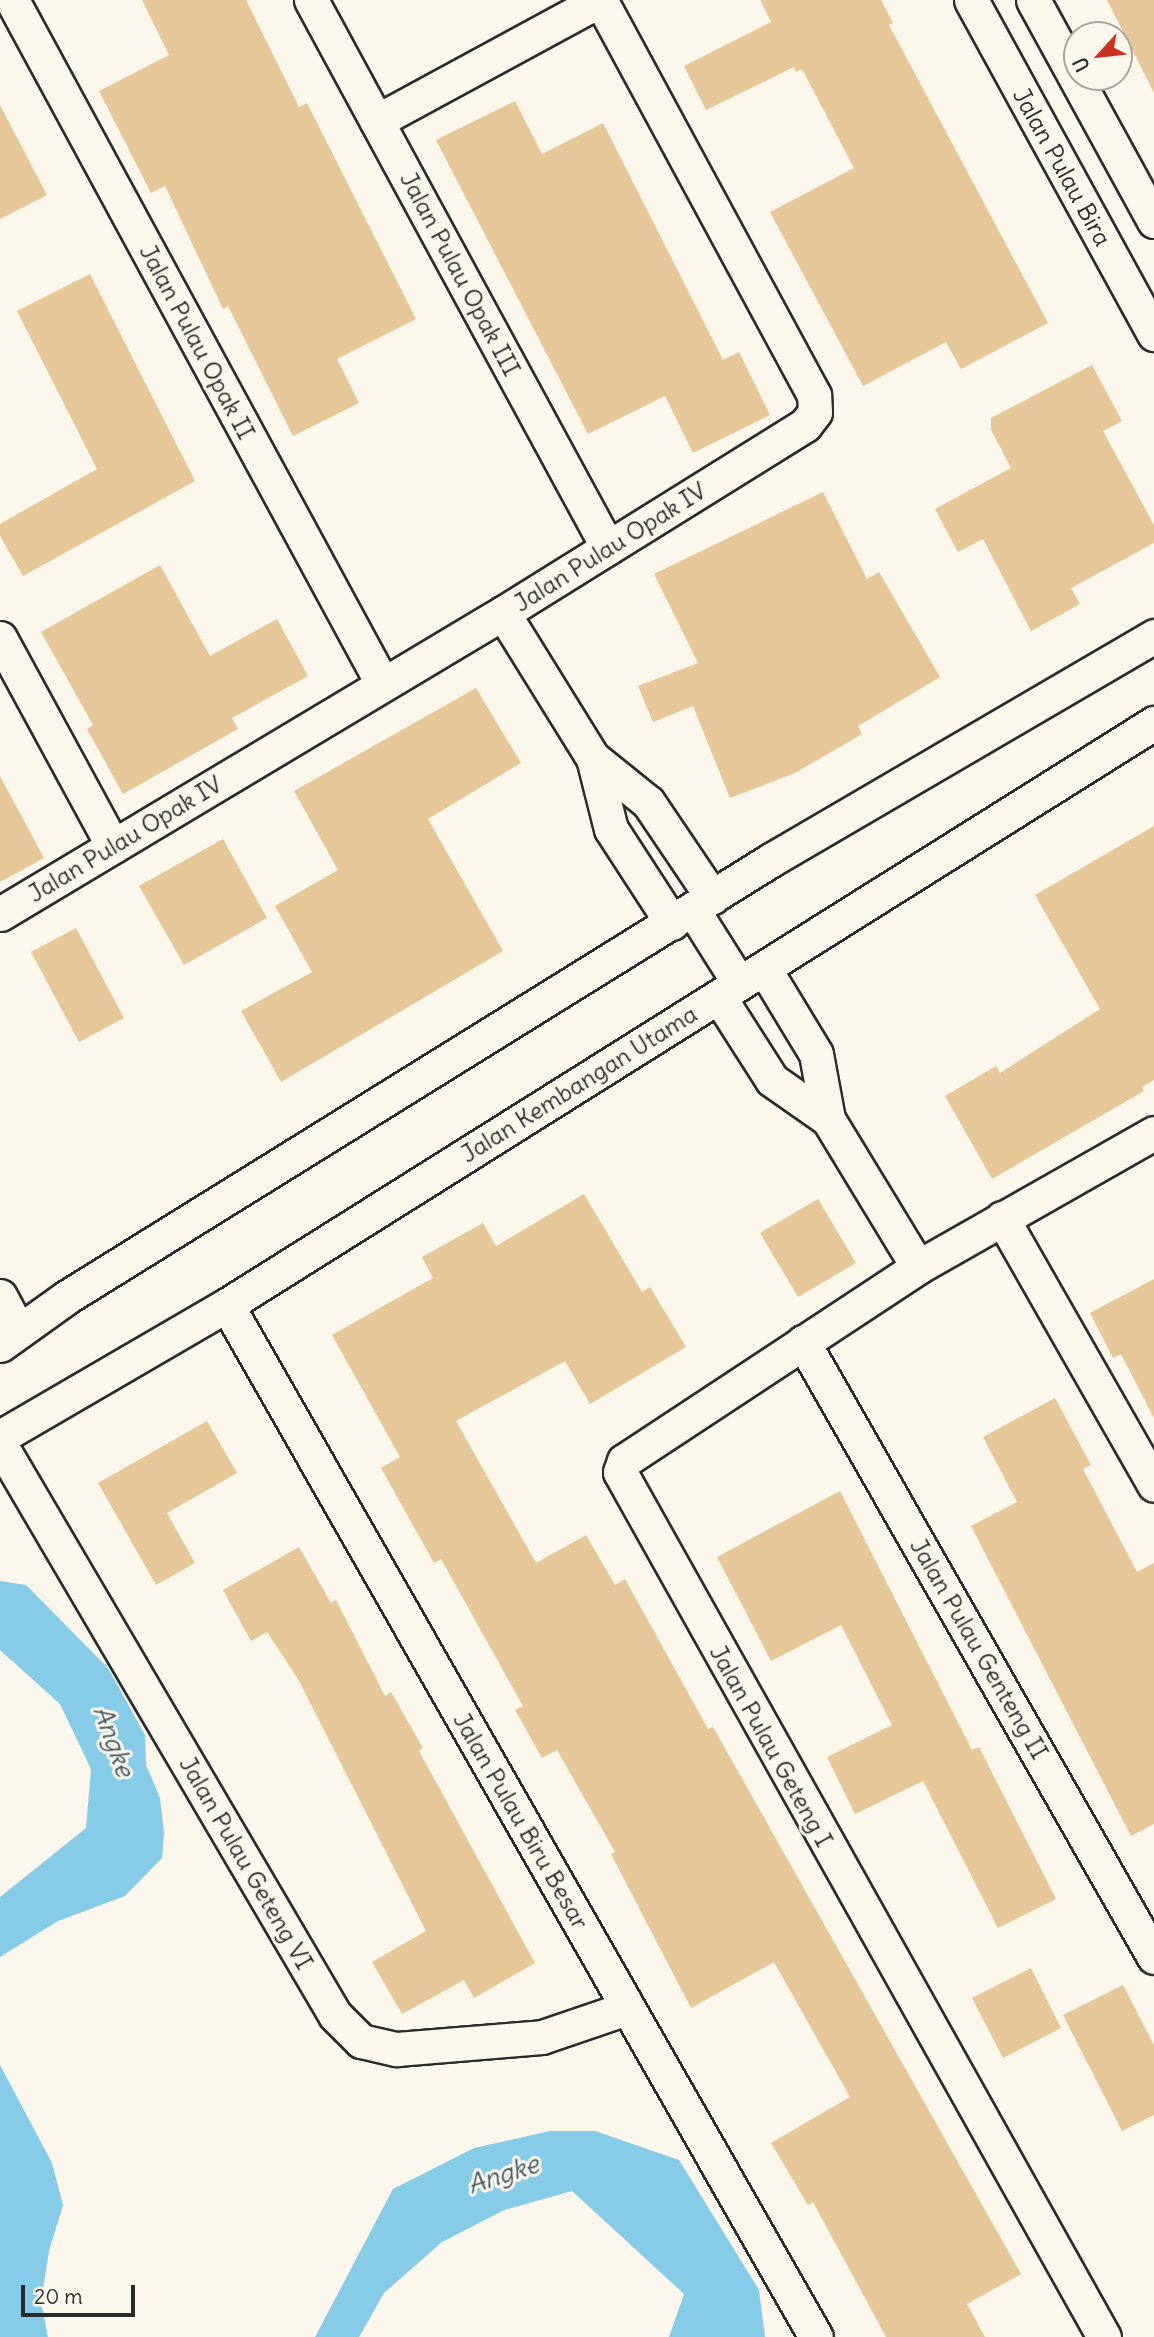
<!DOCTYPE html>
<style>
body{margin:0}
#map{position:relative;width:1154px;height:2337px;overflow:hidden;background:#fbf7ec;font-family:Delius,sans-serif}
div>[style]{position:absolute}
.water>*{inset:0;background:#86cce8}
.building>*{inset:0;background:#e5c798}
.roads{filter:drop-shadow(2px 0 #2b2b2b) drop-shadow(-2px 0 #2b2b2b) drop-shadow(0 2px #2b2b2b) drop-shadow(0 -2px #2b2b2b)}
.street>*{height:33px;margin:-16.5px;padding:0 16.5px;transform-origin:16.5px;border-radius:16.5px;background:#fbf7ec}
span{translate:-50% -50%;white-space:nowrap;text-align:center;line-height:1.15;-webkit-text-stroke:6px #fbf7ec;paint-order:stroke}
.street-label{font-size:24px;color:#2b2b2b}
.water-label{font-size:26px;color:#465b64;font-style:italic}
.north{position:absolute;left:1063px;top:21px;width:70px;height:70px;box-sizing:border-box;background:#fbf7ec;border:2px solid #a8a59f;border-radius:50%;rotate:243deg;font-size:19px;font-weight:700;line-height:28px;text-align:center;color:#2b2b2b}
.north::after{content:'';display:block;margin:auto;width:24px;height:32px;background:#c8321e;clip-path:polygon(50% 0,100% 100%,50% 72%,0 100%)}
.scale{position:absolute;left:21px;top:2285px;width:114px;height:32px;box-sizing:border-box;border:4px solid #2b2b2b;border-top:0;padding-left:9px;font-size:21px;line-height:24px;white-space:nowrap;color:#2b2b2b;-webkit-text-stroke:5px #fbf7ec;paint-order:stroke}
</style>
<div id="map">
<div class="water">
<div style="clip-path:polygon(0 1581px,26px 1585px,108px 1668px,145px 1735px,146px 1765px,160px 1798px,164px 1833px,162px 1858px,125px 1896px,58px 1921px,0 1957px,0 1897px,86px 1828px,91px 1769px,60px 1704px,0 1650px)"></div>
<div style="clip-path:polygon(0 2065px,52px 2163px,63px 2205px,49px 2251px,41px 2302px,48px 2337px,0 2337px)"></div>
<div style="clip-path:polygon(550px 2131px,595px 2131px,679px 2160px,759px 2290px,765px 2337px,669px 2337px,684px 2294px,572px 2191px,504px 2210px,442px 2242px,384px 2293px,359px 2337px,315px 2337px,393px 2189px,474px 2148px)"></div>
</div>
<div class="building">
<div style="clip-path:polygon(142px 0,246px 0,299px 107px,307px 103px,416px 319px,337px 359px,359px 403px,293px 436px,228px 306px,223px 309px,165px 186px,151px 193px,99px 91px,169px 55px)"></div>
<div style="clip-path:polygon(760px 0,881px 0,893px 23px,889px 25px,1048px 323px,961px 369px,946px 342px,863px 386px,770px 212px,854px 168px,802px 69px,796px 72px,794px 67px,706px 110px,684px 66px,771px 22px)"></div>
<div style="clip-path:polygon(1107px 0,1154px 0,1154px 93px)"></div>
<div style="clip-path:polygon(515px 101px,542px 154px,603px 123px,723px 360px,739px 352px,770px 415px,693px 453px,665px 396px,588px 434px,436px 140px)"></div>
<div style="clip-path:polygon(0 105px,47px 195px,0 219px)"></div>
<div style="clip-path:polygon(90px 274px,195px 481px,23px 576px,0 536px,0 524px,97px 469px,17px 311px)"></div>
<div style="clip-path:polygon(1092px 365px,1122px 421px,1103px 431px,1154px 525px,1154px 543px,1071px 588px,1080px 604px,1031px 631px,983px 539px,958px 552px,935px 509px,1011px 468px,991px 430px,991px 418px)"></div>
<div style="clip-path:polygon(823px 492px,867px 579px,879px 572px,940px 677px,858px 726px,862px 734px,795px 773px,730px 798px,693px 706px,653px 722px,638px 686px,698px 663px,654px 574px)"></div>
<div style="clip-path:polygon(160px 565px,210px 656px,277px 619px,308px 676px,232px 718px,238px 729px,123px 794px,87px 729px,93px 725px,41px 632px)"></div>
<div style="clip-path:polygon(476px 688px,521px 763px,428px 819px,503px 951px,281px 1082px,241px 1011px,312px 972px,275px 906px,338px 870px,294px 791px)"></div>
<div style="clip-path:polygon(0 776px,44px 858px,0 882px)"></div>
<div style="clip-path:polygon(1154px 826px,1154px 1080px,1142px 1087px,1144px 1091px,992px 1179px,945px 1096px,996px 1066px,1000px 1073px,1100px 1009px,1035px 895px)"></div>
<div style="clip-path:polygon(223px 839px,267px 918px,184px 965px,139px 886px)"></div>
<div style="clip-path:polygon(76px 928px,124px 1018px,79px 1042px,31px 952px)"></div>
<div style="clip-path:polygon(584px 1194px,642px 1292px,650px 1287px,686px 1347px,590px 1404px,565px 1361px,456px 1421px,536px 1563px,586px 1535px,615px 1585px,625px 1579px,708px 1729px,713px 1727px,1021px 2274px,967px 2304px,985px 2337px,886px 2337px,813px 2202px,808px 2205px,771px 2143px,850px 2097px,774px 1962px,691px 2008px,611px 1854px,615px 1852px,557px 1750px,542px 1758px,515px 1710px,523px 1706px,441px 1559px,434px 1563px,381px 1468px,400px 1457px,332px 1335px,433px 1278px,422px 1257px,483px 1223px,496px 1246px)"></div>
<div style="clip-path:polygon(818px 1199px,856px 1263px,798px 1297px,760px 1233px)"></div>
<div style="clip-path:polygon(1154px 1279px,1154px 1418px,1121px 1354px,1113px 1358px,1090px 1313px)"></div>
<div style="clip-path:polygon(1055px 1398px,1091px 1465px,1083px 1469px,1137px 1572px,1154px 1563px,1154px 1824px,1131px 1836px,971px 1526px,1017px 1502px,983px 1437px)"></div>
<div style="clip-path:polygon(207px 1421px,237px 1473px,167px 1513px,195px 1563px,156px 1585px,98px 1483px)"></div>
<div style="clip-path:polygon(840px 1491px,972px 1750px,979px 1747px,1056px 1899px,998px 1928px,923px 1781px,855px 1814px,827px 1757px,892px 1725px,841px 1625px,771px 1661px,717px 1557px)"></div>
<div style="clip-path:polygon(299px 1547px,331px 1603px,336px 1600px,385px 1696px,391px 1692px,423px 1748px,419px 1751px,535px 1963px,474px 1998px,464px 1980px,402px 2014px,372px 1962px,426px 1931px,298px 1679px,267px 1632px,251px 1641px,223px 1590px)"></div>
<div style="clip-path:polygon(1031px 1968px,1061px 2028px,1003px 2058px,972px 1998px)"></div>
<div style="clip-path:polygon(1123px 1985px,1154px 2045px,1154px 2115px,1122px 2131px,1063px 2015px)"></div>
</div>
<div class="roads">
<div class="street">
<div style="left:12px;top:0;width:777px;rotate:61.55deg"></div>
<div style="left:311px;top:0;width:623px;rotate:61.54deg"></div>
<div style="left:971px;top:0;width:381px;rotate:61.3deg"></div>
<div style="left:1033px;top:0;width:252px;rotate:61.3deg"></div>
<div style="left:503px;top:613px;width:171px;rotate:58.2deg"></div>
<div style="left:593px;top:758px;width:73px;rotate:75.8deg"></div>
<div style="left:611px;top:829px;width:112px;rotate:57deg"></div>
<div style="left:0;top:638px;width:237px;rotate:61.5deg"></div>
<div style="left:593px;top:758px;width:70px;rotate:38.7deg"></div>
<div style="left:648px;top:802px;width:115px;rotate:56deg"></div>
<div style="left:693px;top:910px;width:86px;rotate:57.8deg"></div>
<div style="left:0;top:914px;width:586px;rotate:-30.9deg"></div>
<div style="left:503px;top:613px;width:356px;rotate:-31.9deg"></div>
<div style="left:805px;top:425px;width:16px;rotate:-52deg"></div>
<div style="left:815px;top:412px;width:17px;rotate:-93deg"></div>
<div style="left:814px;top:395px;width:449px;rotate:-118.4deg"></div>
<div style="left:600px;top:0;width:254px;rotate:151.5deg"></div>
<div style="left:764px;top:968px;width:100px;rotate:58.8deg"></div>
<div style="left:816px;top:1054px;width:66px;rotate:79.5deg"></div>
<div style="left:828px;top:1119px;width:173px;rotate:58.7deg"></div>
<div style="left:719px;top:997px;width:98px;rotate:57.4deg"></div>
<div style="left:772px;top:1080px;width:68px;rotate:34.9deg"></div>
<div style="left:1002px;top:1218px;width:307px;rotate:60.3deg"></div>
<div style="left:0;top:1296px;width:38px;rotate:62deg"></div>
<div style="left:227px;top:1305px;width:1188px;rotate:60.29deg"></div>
<div style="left:803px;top:1342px;width:708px;rotate:60.29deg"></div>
<div style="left:0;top:1345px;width:82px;rotate:-35.6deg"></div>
<div style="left:67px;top:1297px;width:829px;rotate:-31.83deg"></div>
<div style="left:771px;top:860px;width:444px;rotate:-30.3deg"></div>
<div style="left:0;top:1437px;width:263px;rotate:-30.2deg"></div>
<div style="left:227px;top:1305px;width:1095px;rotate:-32.12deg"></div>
<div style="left:0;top:1444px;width:662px;rotate:59.6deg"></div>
<div style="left:335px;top:2015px;width:37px;rotate:45deg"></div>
<div style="left:361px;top:2041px;width:37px;rotate:13deg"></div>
<div style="left:397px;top:2049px;width:145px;rotate:-4.7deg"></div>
<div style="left:542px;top:2037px;width:90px;rotate:-18.8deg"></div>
<div style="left:1104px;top:2337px;width:991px;rotate:-119.23deg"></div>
<div style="left:620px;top:1472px;width:12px;rotate:-70deg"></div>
<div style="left:624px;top:1461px;width:352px;rotate:-33.4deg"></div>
<div style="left:918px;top:1267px;width:271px;rotate:-29.6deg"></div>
</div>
</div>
<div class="street-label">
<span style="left:1062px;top:167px;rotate:61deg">Jalan Pulau Bira</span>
<span style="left:460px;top:274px;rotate:62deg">Jalan Pulau Opak III</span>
<span style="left:197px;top:342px;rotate:62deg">Jalan Pulau Opak II</span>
<span style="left:610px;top:547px;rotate:-32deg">Jalan Pulau Opak IV</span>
<span style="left:125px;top:839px;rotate:-31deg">Jalan Pulau Opak IV</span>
<span style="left:579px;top:1084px;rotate:-32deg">Jalan Kembangan Utama</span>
<span style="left:979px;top:1649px;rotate:60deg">Jalan Pulau Genteng II</span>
<span style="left:771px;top:1746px;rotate:61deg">Jalan Pulau Geteng I</span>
<span style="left:521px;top:1821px;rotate:60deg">Jalan Pulau Biru Besar</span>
<span style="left:246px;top:1863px;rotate:60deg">Jalan Pulau Geteng VI</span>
</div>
<div class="water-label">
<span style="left:114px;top:1741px;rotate:70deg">Angke</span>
<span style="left:503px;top:2174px;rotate:-18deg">Angke</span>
</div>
<div class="north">U</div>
<div class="scale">20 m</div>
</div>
